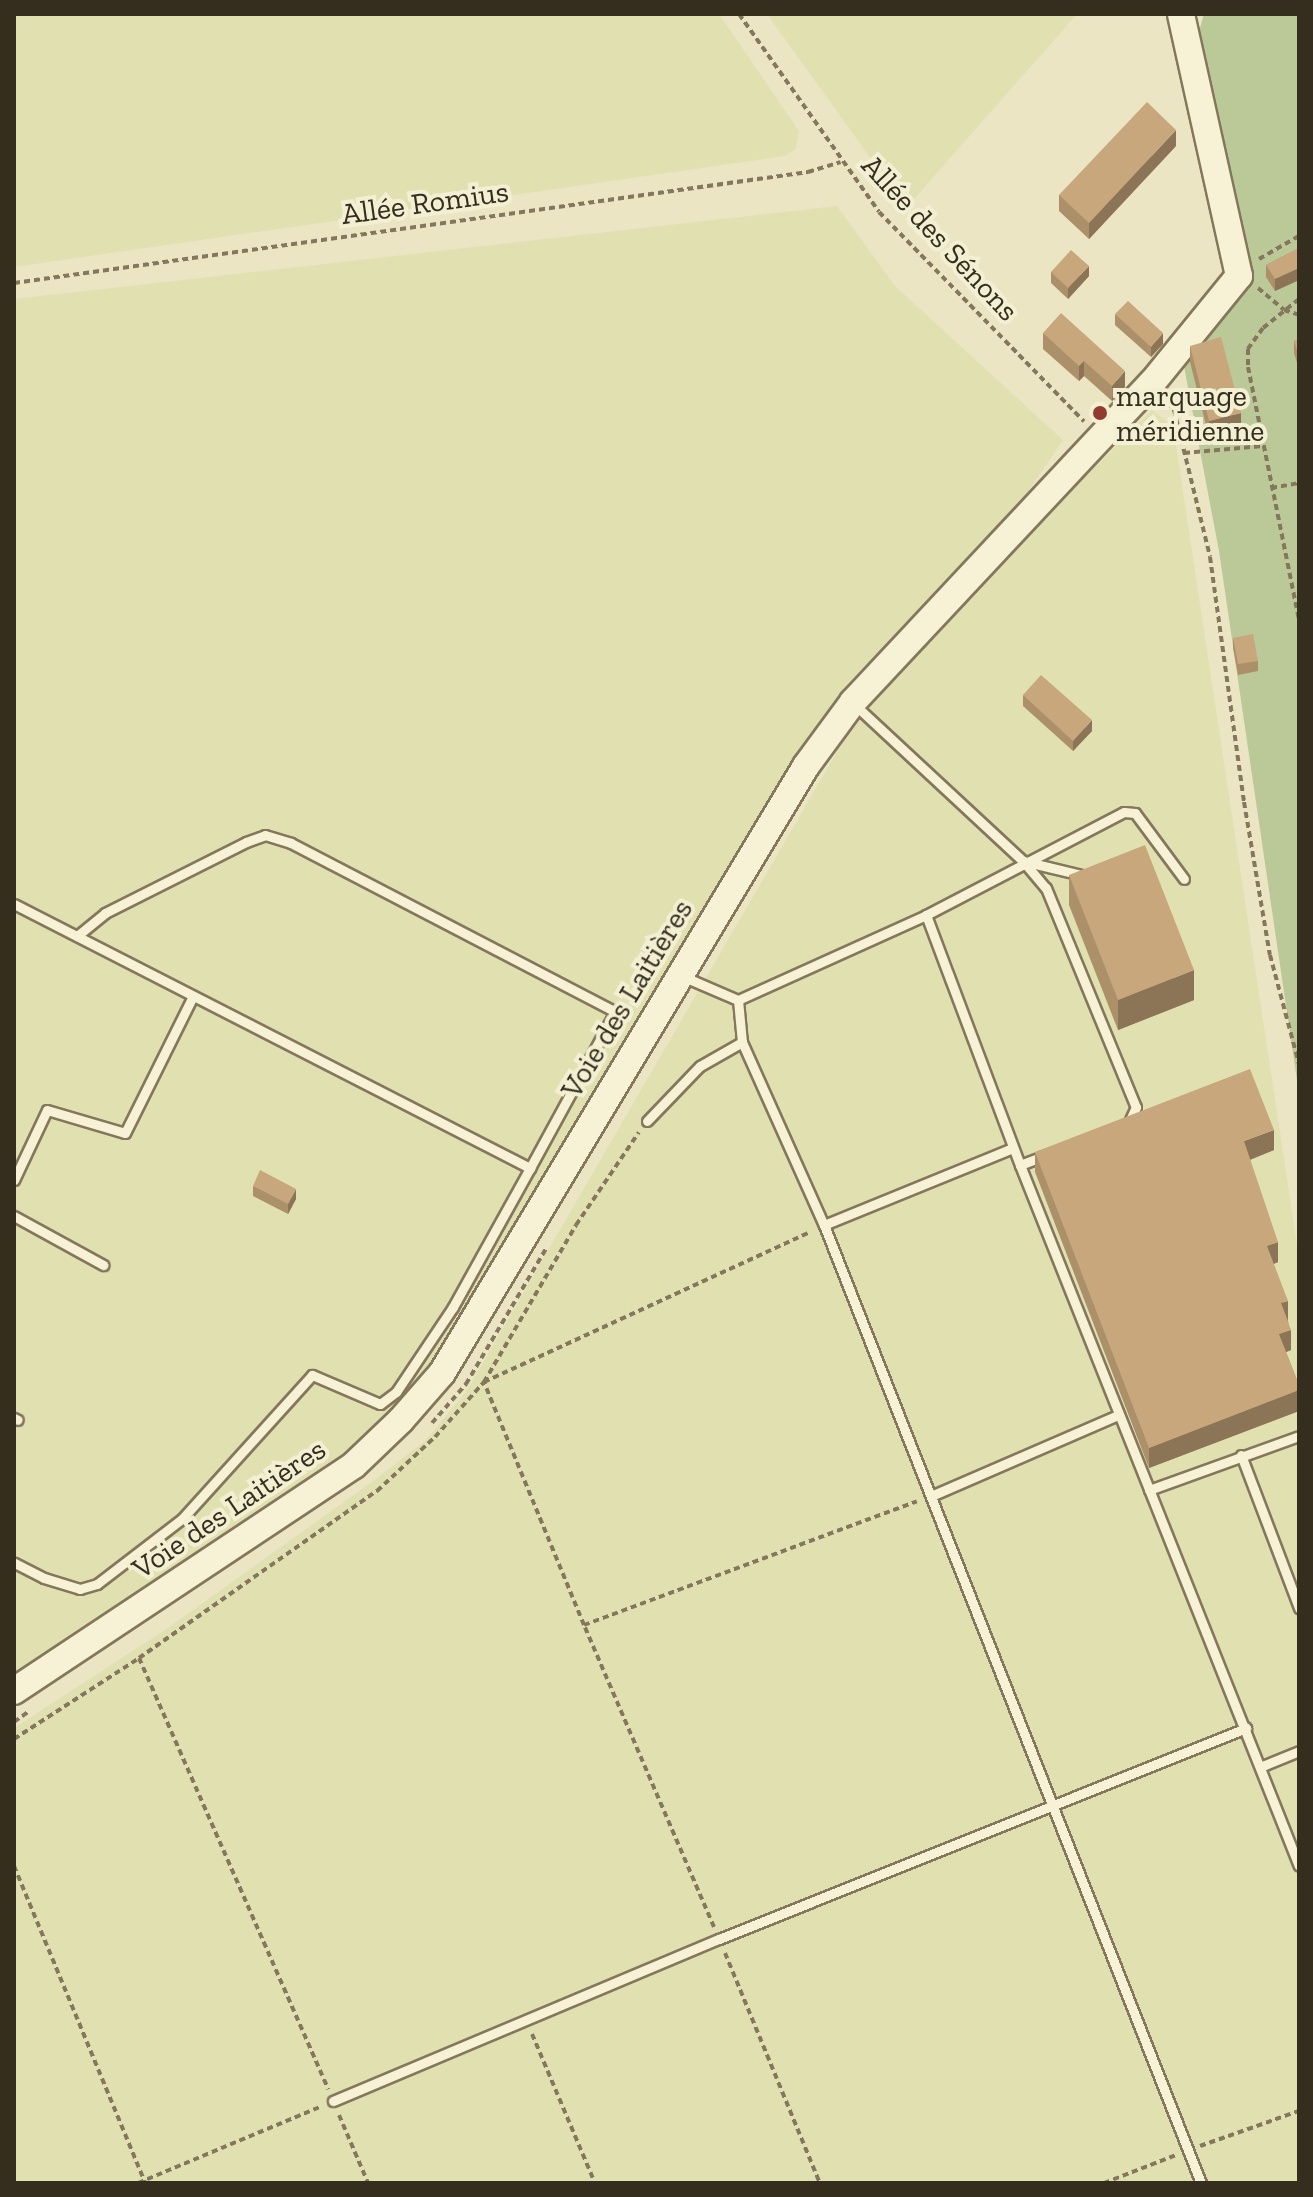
<!DOCTYPE html>
<meta charset="utf-8">
<style>
body{margin:0}
#map{position:relative;width:1313px;height:2197px;overflow:hidden;background:#ebe5c3;font-family:"Zilla Slab",serif}
div>[style]{position:absolute}
.farmland>*{inset:0;background:#e0e0b1}
.green>*{inset:0;background:#bbc998}
.path>*{height:4px;margin-top:-2px;transform-origin:0;background:repeating-linear-gradient(90deg,#84775b 0 6px,transparent 0 10px)}
.roads{filter:drop-shadow(2px 0 #84775b) drop-shadow(-2px 0 #84775b) drop-shadow(0 2px #84775b) drop-shadow(0 -2px #84775b)}
.lane>*{height:9px;margin:-4.5px;padding:0 4.5px;transform-origin:4.5px;border-radius:4.5px;background:#f7f2d6}
.secondary>*{height:26px;margin:-13px;padding:0 13px;transform-origin:13px;border-radius:13px;background:#f7f2d6}
.wall>*{inset:0;background:#ab906a}
.shaded-wall>*{inset:0;background:#8b7556}
.building>*{inset:0;background:#c7a77b}
.dots>*{width:22px;height:22px;translate:-50% -50%;box-sizing:border-box;border:4px solid #f3efd2;border-radius:50%}
span{translate:-50% -50%;white-space:nowrap;text-align:center;line-height:1.15;-webkit-text-stroke:8px #f3efd2;paint-order:stroke}
.street-label{font-size:30px;color:#352d1e}
.poi-label{font-size:30px;color:#352d1e}
.left{translate:0 -50%;text-align:left}
.frame{position:absolute;inset:0;border:16px solid #352d1e;pointer-events:none}
</style>
<div id="map">
<div class="farmland">
<div style="clip-path:polygon(14px 14px,719px 14px,799px 131px,795px 150px,784px 156px,14px 267px)"></div>
<div style="clip-path:polygon(767px 14px,1077px 14px,913px 200px,902px 202px)"></div>
<div style="clip-path:polygon(837px 206px,895px 286px,1063px 440px,1025px 496px,850px 681px,797px 752px,438px 1364px,366px 1444px,14px 1682px,14px 299px)"></div>
<div style="clip-path:polygon(1152px 410px,1173px 426px,1299px 1258px,1299px 2183px,14px 2183px,14px 1728px,165px 1630px,372px 1482px,425px 1441px,466px 1392px,842px 743px,879px 696px,1046px 516px)"></div>
</div>
<div class="green">
<div style="clip-path:polygon(1204px 14px,1299px 14px,1299px 1094px,1219px 551px,1183px 361px,1241px 288px,1196px 42px)"></div>
</div>
<div class="path">
<div style="left:739px;top:14px;width:242px;rotate:54.7deg"></div>
<div style="left:879px;top:212px;width:293px;rotate:45.6deg"></div>
<div style="left:1259px;top:259px;width:46px;rotate:-29.9deg"></div>
<div style="left:14px;top:283px;width:802px;rotate:-7.96deg"></div>
<div style="left:808px;top:172px;width:34px;rotate:-17deg"></div>
<div style="left:1258px;top:288px;width:34px;rotate:40deg"></div>
<div style="left:1284px;top:310px;width:16px;rotate:18deg"></div>
<div style="left:1299px;top:299px;width:46px;rotate:141.1deg"></div>
<div style="left:1263px;top:328px;width:26px;rotate:126deg"></div>
<div style="left:1248px;top:349px;width:18px;rotate:90deg"></div>
<div style="left:1248px;top:367px;width:258px;rotate:78.6deg"></div>
<div style="left:1167px;top:402px;width:11px;rotate:49deg"></div>
<div style="left:1174px;top:410px;width:151px;rotate:76.2deg"></div>
<div style="left:1210px;top:557px;width:247px;rotate:82.1deg"></div>
<div style="left:1244px;top:802px;width:155px;rotate:80.4deg"></div>
<div style="left:1270px;top:955px;width:113px;rotate:75.1deg"></div>
<div style="left:1184px;top:453px;width:79px;rotate:-5.1deg"></div>
<div style="left:1271px;top:488px;width:28px;rotate:-10deg"></div>
<div style="left:432px;top:1423px;width:52px;rotate:-48.9deg"></div>
<div style="left:466px;top:1384px;width:159px;rotate:-59.4deg"></div>
<div style="left:584px;top:1625px;width:263px;rotate:-112.4deg"></div>
<div style="left:484px;top:1382px;width:359px;rotate:-24.7deg"></div>
<div style="left:139px;top:1658px;width:471px;rotate:66.3deg"></div>
<div style="left:14px;top:1722px;width:17px;rotate:-36deg"></div>
<div style="left:14px;top:1739px;width:149px;rotate:-32.9deg"></div>
<div style="left:139px;top:1658px;width:291px;rotate:-35.1deg"></div>
<div style="left:377px;top:1491px;width:79px;rotate:-43deg"></div>
<div style="left:435px;top:1437px;width:74px;rotate:-48.3deg"></div>
<div style="left:484px;top:1382px;width:182px;rotate:-59.6deg"></div>
<div style="left:576px;top:1225px;width:112px;rotate:-55.9deg"></div>
<div style="left:14px;top:1866px;width:343px;rotate:67.5deg"></div>
<div style="left:714px;top:1927px;width:329px;rotate:-113.3deg"></div>
<div style="left:584px;top:1625px;width:355px;rotate:-20.4deg"></div>
<div style="left:725px;top:1953px;width:249px;rotate:67.6deg"></div>
<div style="left:532px;top:2034px;width:162px;rotate:67.1deg"></div>
<div style="left:339px;top:2115px;width:74px;rotate:66.9deg"></div>
<div style="left:1200px;top:2146px;width:105px;rotate:-19.5deg"></div>
<div style="left:138px;top:2183px;width:197px;rotate:-22.7deg"></div>
<div style="left:1104px;top:2183px;width:77px;rotate:-21.3deg"></div>
</div>
<div class="roads">
<div class="lane">
<div style="left:855px;top:705px;width:229px;rotate:42.9deg"></div>
<div style="left:1023px;top:861px;width:35px;rotate:50deg"></div>
<div style="left:1046px;top:888px;width:237px;rotate:67.7deg"></div>
<div style="left:1136px;top:1107px;width:14px;rotate:115deg"></div>
<div style="left:1023px;top:861px;width:65px;rotate:13.4deg"></div>
<div style="left:14px;top:904px;width:580px;rotate:27.1deg"></div>
<div style="left:530px;top:1168px;width:159px;rotate:119deg"></div>
<div style="left:453px;top:1307px;width:102px;rotate:123.8deg"></div>
<div style="left:396px;top:1392px;width:20px;rotate:143deg"></div>
<div style="left:380px;top:1404px;width:74px;rotate:-156.9deg"></div>
<div style="left:312px;top:1375px;width:193px;rotate:132.1deg"></div>
<div style="left:183px;top:1518px;width:108px;rotate:142.5deg"></div>
<div style="left:97px;top:1584px;width:18px;rotate:164deg"></div>
<div style="left:80px;top:1589px;width:38px;rotate:-163deg"></div>
<div style="left:44px;top:1578px;width:34px;rotate:-153deg"></div>
<div style="left:926px;top:915px;width:223px;rotate:-27.5deg"></div>
<div style="left:1124px;top:812px;width:11px;rotate:5deg"></div>
<div style="left:1135px;top:813px;width:82px;rotate:53.4deg"></div>
<div style="left:77px;top:936px;width:36px;rotate:-39deg"></div>
<div style="left:105px;top:913px;width:158px;rotate:-26.7deg"></div>
<div style="left:246px;top:842px;width:20px;rotate:-20deg"></div>
<div style="left:265px;top:835px;width:27px;rotate:17deg"></div>
<div style="left:291px;top:843px;width:365px;rotate:27.5deg"></div>
<div style="left:615px;top:1012px;width:178px;rotate:118.6deg"></div>
<div style="left:682px;top:976px;width:61px;rotate:23.2deg"></div>
<div style="left:738px;top:1000px;width:206px;rotate:-24.3deg"></div>
<div style="left:926px;top:915px;width:267px;rotate:69.4deg"></div>
<div style="left:1020px;top:1165px;width:754px;rotate:68.3deg"></div>
<div style="left:738px;top:1000px;width:42px;rotate:84.6deg"></div>
<div style="left:742px;top:1042px;width:201px;rotate:65.9deg"></div>
<div style="left:824px;top:1225px;width:1030px;rotate:68.52deg"></div>
<div style="left:647px;top:1121px;width:76px;rotate:-46.1deg"></div>
<div style="left:700px;top:1066px;width:48px;rotate:-29.7deg"></div>
<div style="left:1020px;top:1165px;width:28px;rotate:-21deg"></div>
<div style="left:14px;top:1180px;width:77px;rotate:-64.8deg"></div>
<div style="left:47px;top:1110px;width:81px;rotate:16.4deg"></div>
<div style="left:125px;top:1133px;width:153px;rotate:-63.6deg"></div>
<div style="left:14px;top:1216px;width:102px;rotate:28.8deg"></div>
<div style="left:824px;top:1225px;width:204px;rotate:-22.2deg"></div>
<div style="left:14px;top:1418px;width:4px;rotate:27deg"></div>
<div style="left:1241px;top:1455px;width:164px;rotate:69.2deg"></div>
<div style="left:1149px;top:1490px;width:159px;rotate:-19.8deg"></div>
<div style="left:931px;top:1496px;width:204px;rotate:-23.4deg"></div>
<div style="left:1260px;top:1767px;width:42px;rotate:-22.3deg"></div>
<div style="left:333px;top:2101px;width:419px;rotate:-22.8deg"></div>
<div style="left:719px;top:1939px;width:568px;rotate:-21.82deg"></div>
</div>
<div class="secondary">
<div style="left:14px;top:1691px;width:408px;rotate:-33.6deg"></div>
<div style="left:354px;top:1465px;width:65px;rotate:-43.8deg"></div>
<div style="left:401px;top:1420px;width:62px;rotate:-48.9deg"></div>
<div style="left:442px;top:1373px;width:708px;rotate:-59.05deg"></div>
<div style="left:806px;top:766px;width:79px;rotate:-53.7deg"></div>
<div style="left:853px;top:702px;width:437px;rotate:-46.9deg"></div>
<div style="left:1152px;top:383px;width:138px;rotate:-50.9deg"></div>
<div style="left:1239px;top:276px;width:268px;rotate:-102.5deg"></div>
</div>
</div>
<div class="wall">
<div style="clip-path:polygon(1176px 146px,1089px 239px,1059px 211px,1059px 195px)"></div>
<div style="clip-path:polygon(1299px 248px,1299px 280px,1275px 291px,1266px 277px,1266px 265px)"></div>
<div style="clip-path:polygon(1051px 272px,1089px 276px,1068px 299px,1051px 283px)"></div>
<div style="clip-path:polygon(1115px 314px,1163px 344px,1151px 357px,1115px 325px)"></div>
<div style="clip-path:polygon(1043px 333px,1125px 387px,1112px 401px,1084px 376px,1079px 381px,1043px 349px)"></div>
<div style="clip-path:polygon(1299px 339px,1299px 369px,1294px 353px,1294px 341px)"></div>
<div style="clip-path:polygon(1190px 346px,1241px 429px,1209px 437px,1190px 362px)"></div>
<div style="clip-path:polygon(1233px 638px,1258px 661px,1258px 671px,1238px 675px,1233px 648px)"></div>
<div style="clip-path:polygon(1023px 695px,1092px 731px,1073px 751px,1023px 706px)"></div>
<div style="clip-path:polygon(1069px 875px,1194px 1000px,1118px 1030px,1069px 905px)"></div>
<div style="clip-path:polygon(1274px 1150px,1250px 1160px,1278px 1262px,1273px 1264px,1288px 1320px,1291px 1350px,1286px 1352px,1299px 1385px,1299px 1411px,1149px 1468px,1035px 1172px,1035px 1152px)"></div>
<div style="clip-path:polygon(253px 1186px,296px 1199px,288px 1214px,253px 1196px)"></div>
</div>
<div class="shaded-wall">
<div style="clip-path:polygon(1176px 130px,1176px 146px,1089px 239px,1089px 223px)"></div>
<div style="clip-path:polygon(1089px 266px,1089px 276px,1068px 299px,1068px 288px)"></div>
<div style="clip-path:polygon(1299px 268px,1299px 280px,1275px 291px,1275px 279px)"></div>
<div style="clip-path:polygon(1163px 333px,1163px 344px,1151px 357px,1151px 347px)"></div>
<div style="clip-path:polygon(1084px 361px,1084px 376px,1079px 381px,1079px 366px)"></div>
<div style="clip-path:polygon(1125px 371px,1125px 387px,1112px 401px,1112px 386px)"></div>
<div style="clip-path:polygon(1241px 413px,1241px 429px,1209px 437px,1209px 421px)"></div>
<div style="clip-path:polygon(1092px 720px,1092px 731px,1073px 751px,1073px 741px)"></div>
<div style="clip-path:polygon(1194px 970px,1194px 1000px,1118px 1030px,1118px 1000px)"></div>
<div style="clip-path:polygon(1274px 1130px,1274px 1150px,1244px 1162px,1244px 1141px)"></div>
<div style="clip-path:polygon(296px 1189px,296px 1199px,288px 1214px,288px 1204px)"></div>
<div style="clip-path:polygon(1278px 1242px,1278px 1262px,1267px 1267px,1267px 1246px)"></div>
<div style="clip-path:polygon(1288px 1301px,1288px 1321px,1281px 1303px)"></div>
<div style="clip-path:polygon(1291px 1330px,1291px 1350px,1279px 1355px,1279px 1334px)"></div>
<div style="clip-path:polygon(1299px 1390px,1299px 1411px,1149px 1468px,1149px 1448px)"></div>
</div>
<div class="building">
<div style="clip-path:polygon(1147px 102px,1176px 130px,1089px 223px,1059px 195px)"></div>
<div style="clip-path:polygon(1299px 248px,1299px 268px,1275px 279px,1266px 265px)"></div>
<div style="clip-path:polygon(1071px 250px,1089px 266px,1068px 288px,1051px 272px)"></div>
<div style="clip-path:polygon(1128px 301px,1163px 333px,1151px 347px,1115px 314px)"></div>
<div style="clip-path:polygon(1061px 313px,1125px 371px,1112px 386px,1084px 361px,1079px 366px,1043px 333px)"></div>
<div style="clip-path:polygon(1221px 337px,1241px 413px,1209px 421px,1190px 346px)"></div>
<div style="clip-path:polygon(1299px 339px,1299px 357px,1294px 341px)"></div>
<div style="clip-path:polygon(1253px 634px,1258px 661px,1238px 664px,1233px 638px)"></div>
<div style="clip-path:polygon(1041px 675px,1092px 720px,1073px 741px,1023px 695px)"></div>
<div style="clip-path:polygon(1145px 845px,1194px 970px,1118px 1000px,1069px 875px)"></div>
<div style="clip-path:polygon(1250px 1069px,1274px 1130px,1244px 1141px,1278px 1242px,1267px 1246px,1288px 1301px,1281px 1303px,1291px 1330px,1279px 1334px,1299px 1385px,1299px 1390px,1149px 1448px,1035px 1152px)"></div>
<div style="clip-path:polygon(260px 1170px,296px 1189px,288px 1204px,253px 1186px)"></div>
</div>
<div class="dots">
<div style="left:1100px;top:413px;background:#903d2f"></div>
</div>
<div class="street-label">
<span style="left:425px;top:203px;rotate:-8deg">Allée Romius</span>
<span style="left:940px;top:238px;rotate:47deg">Allée des Sénons</span>
<span style="left:627px;top:999px;rotate:-59deg">Voie des Laitières</span>
<span style="left:229px;top:1509px;rotate:-34deg">Voie des Laitières</span>
</div>
<div class="poi-label">
<span class="left" style="left:1116px;top:413px">marquage<br>méridienne</span>
</div>
<div class="frame"></div>
</div>
